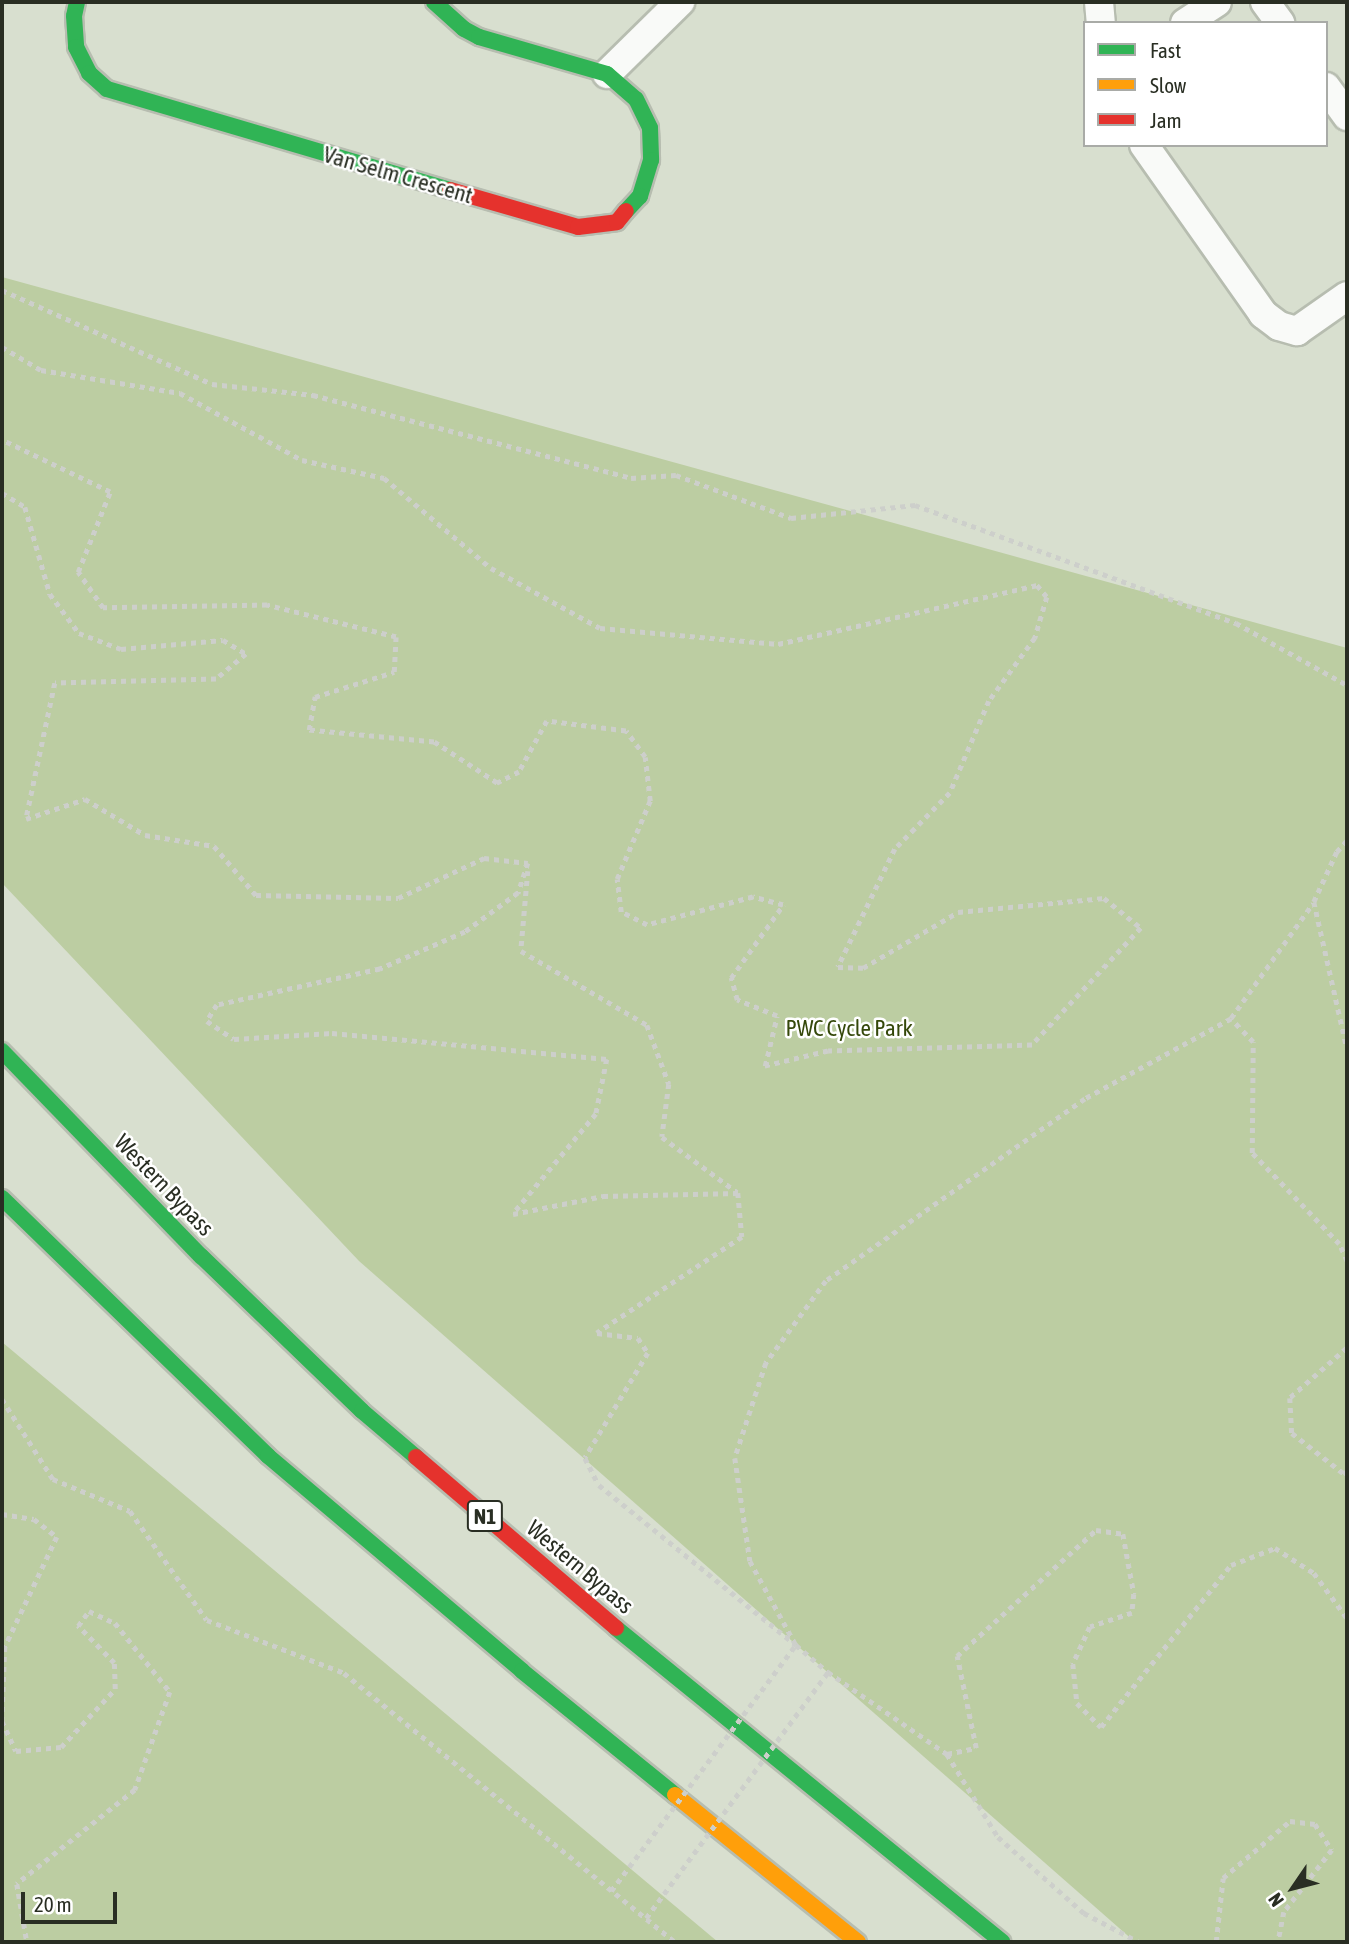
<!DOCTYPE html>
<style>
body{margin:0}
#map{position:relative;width:1349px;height:1944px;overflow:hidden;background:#d8dfcf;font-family:"Asap Condensed",sans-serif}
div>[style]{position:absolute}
.green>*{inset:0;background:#bccda2}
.path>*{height:4.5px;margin-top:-2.25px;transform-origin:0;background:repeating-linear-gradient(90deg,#cdcfcb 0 5px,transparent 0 10px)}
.roads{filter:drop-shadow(2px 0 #b7bdb0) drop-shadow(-2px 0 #b7bdb0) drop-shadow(0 2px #b7bdb0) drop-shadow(0 -2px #b7bdb0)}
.street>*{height:28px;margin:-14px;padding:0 14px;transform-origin:14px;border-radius:14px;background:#f9faf8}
.fast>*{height:16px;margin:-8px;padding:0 8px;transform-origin:8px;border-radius:8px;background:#30b455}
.slow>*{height:16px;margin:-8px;padding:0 8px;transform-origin:8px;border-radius:8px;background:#ff9f0a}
.jam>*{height:16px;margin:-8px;padding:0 8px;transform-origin:8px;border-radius:8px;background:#e5322d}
.path-bridge>*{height:4.5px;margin-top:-2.25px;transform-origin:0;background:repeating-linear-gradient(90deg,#cdcfcb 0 5px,transparent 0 10px)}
span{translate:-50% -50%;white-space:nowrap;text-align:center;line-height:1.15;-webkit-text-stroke:5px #fff;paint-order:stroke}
.shield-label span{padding:2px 5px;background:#fff;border:2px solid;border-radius:5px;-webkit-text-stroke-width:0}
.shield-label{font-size:21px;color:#292e23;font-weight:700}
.street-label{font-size:23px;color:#292e23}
.park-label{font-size:23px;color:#35480a}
.frame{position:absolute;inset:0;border:4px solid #292e23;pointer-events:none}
.legend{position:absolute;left:1083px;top:21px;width:245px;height:126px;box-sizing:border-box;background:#fff;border:2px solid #a9aba7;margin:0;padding:9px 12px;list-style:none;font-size:21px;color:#292e23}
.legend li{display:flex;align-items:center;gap:14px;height:35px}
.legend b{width:35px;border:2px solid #a9aba7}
.north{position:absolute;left:1258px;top:1853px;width:70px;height:70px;-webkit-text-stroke:5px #fff;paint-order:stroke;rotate:235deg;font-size:19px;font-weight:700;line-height:28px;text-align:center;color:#292e23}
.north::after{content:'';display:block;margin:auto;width:24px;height:32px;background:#292e23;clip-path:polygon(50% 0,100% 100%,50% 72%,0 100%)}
.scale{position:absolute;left:21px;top:1892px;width:96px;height:32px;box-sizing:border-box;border:4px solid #292e23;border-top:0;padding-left:9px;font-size:21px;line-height:24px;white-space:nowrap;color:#292e23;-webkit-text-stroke:5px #fff;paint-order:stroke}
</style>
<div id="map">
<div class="green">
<div style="clip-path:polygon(2px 277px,1347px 648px,1347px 1942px,1135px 1942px,359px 1261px,2px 883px)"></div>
<div style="clip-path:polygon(2px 1342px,718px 1942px,2px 1942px)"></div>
</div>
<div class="path">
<div style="left:2px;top:290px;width:230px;rotate:24.1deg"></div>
<div style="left:212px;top:384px;width:102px;rotate:6.2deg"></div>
<div style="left:313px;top:395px;width:329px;rotate:14.6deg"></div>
<div style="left:631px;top:478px;width:45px;rotate:-3.8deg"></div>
<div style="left:676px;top:475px;width:123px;rotate:20.5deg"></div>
<div style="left:791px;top:518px;width:125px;rotate:-6deg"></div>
<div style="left:915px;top:505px;width:342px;rotate:20.2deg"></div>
<div style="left:1236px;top:623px;width:127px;rotate:29.2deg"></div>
<div style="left:2px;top:347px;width:45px;rotate:30.5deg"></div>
<div style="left:41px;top:370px;width:141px;rotate:9.4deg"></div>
<div style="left:180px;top:393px;width:139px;rotate:28.8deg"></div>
<div style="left:302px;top:460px;width:84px;rotate:12.4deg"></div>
<div style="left:384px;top:478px;width:140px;rotate:40.1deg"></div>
<div style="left:491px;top:568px;width:124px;rotate:28.8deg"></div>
<div style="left:600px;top:628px;width:179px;rotate:5.1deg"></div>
<div style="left:778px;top:644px;width:266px;rotate:-12.8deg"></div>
<div style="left:1037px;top:585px;width:16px;rotate:50deg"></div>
<div style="left:1047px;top:597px;width:43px;rotate:106.3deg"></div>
<div style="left:1035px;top:638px;width:78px;rotate:126.1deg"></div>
<div style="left:989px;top:701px;width:100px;rotate:113deg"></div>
<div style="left:950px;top:793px;width:78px;rotate:134.5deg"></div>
<div style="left:895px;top:849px;width:131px;rotate:115.8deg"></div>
<div style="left:838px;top:967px;width:25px;rotate:2deg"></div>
<div style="left:863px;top:968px;width:110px;rotate:-30.5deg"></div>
<div style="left:958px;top:912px;width:147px;rotate:-5.5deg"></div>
<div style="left:1104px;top:898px;width:48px;rotate:39deg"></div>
<div style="left:1141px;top:928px;width:160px;rotate:133deg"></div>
<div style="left:1032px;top:1045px;width:204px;rotate:178.3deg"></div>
<div style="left:828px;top:1051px;width:65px;rotate:166.6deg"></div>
<div style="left:765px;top:1066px;width:51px;rotate:-76.5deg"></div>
<div style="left:777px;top:1016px;width:43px;rotate:-158.2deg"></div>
<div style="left:737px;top:1000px;width:23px;rotate:-105deg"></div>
<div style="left:731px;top:978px;width:90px;rotate:-54.5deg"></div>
<div style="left:783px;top:905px;width:31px;rotate:-165deg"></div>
<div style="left:753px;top:897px;width:110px;rotate:165.2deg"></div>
<div style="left:647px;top:925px;width:29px;rotate:-153deg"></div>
<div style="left:621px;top:912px;width:33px;rotate:-97deg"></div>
<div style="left:617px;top:879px;width:85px;rotate:-67.1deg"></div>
<div style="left:650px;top:801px;width:44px;rotate:-96.5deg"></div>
<div style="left:645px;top:757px;width:32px;rotate:-126deg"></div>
<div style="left:626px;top:731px;width:80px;rotate:-172.8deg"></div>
<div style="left:547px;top:721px;width:58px;rotate:118.8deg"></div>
<div style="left:519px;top:772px;width:25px;rotate:153deg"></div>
<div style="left:497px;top:783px;width:75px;rotate:-146.9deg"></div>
<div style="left:434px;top:742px;width:126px;rotate:-174.5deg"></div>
<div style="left:309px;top:730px;width:34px;rotate:-80deg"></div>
<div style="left:315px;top:697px;width:83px;rotate:-17.6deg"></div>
<div style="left:394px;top:672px;width:35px;rotate:-87deg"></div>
<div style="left:396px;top:637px;width:133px;rotate:-166.1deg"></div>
<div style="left:267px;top:605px;width:164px;rotate:179deg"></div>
<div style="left:103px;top:608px;width:44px;rotate:-124.8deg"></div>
<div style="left:78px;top:572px;width:86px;rotate:-68.2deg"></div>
<div style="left:110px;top:492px;width:120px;rotate:-154.3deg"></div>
<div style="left:2px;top:493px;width:27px;rotate:31deg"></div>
<div style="left:25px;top:507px;width:91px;rotate:74deg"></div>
<div style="left:50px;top:594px;width:49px;rotate:53.4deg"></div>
<div style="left:79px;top:633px;width:45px;rotate:20.9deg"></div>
<div style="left:121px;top:649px;width:102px;rotate:-5deg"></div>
<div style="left:223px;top:640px;width:27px;rotate:31deg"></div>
<div style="left:246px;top:654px;width:39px;rotate:140deg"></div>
<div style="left:216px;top:679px;width:161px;rotate:178.6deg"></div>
<div style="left:55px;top:683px;width:139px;rotate:102deg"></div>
<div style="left:26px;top:819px;width:62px;rotate:-18.7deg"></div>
<div style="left:85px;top:799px;width:70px;rotate:31deg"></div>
<div style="left:145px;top:835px;width:70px;rotate:9.1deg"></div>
<div style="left:214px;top:846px;width:65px;rotate:49.4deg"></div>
<div style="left:256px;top:895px;width:142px;rotate:1.2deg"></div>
<div style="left:398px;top:898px;width:95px;rotate:-24.9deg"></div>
<div style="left:484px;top:858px;width:44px;rotate:6.5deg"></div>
<div style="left:528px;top:863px;width:32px;rotate:108deg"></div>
<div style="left:518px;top:893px;width:66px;rotate:143.7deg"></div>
<div style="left:465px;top:932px;width:93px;rotate:156.5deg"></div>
<div style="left:380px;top:969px;width:167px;rotate:167.5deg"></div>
<div style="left:217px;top:1005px;width:19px;rotate:122deg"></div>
<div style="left:207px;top:1021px;width:32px;rotate:34deg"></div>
<div style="left:234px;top:1039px;width:98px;rotate:-3.5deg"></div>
<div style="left:332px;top:1033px;width:276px;rotate:5.4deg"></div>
<div style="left:607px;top:1059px;width:56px;rotate:101.3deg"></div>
<div style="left:596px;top:1114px;width:130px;rotate:129.7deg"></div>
<div style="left:513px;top:1214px;width:92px;rotate:-11.3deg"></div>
<div style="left:603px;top:1196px;width:135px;rotate:-1.3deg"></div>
<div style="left:738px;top:1193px;width:44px;rotate:84.8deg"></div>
<div style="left:742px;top:1237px;width:174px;rotate:146.5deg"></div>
<div style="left:597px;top:1333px;width:41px;rotate:7deg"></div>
<div style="left:638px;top:1338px;width:18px;rotate:56deg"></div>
<div style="left:648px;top:1353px;width:122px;rotate:121deg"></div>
<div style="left:585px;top:1458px;width:30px;rotate:63deg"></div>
<div style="left:599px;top:1485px;width:254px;rotate:39.1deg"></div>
<div style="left:1347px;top:841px;width:15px;rotate:132deg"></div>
<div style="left:1337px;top:852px;width:55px;rotate:114.7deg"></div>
<div style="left:1314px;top:902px;width:150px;rotate:77.3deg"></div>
<div style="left:528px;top:871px;width:80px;rotate:95deg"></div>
<div style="left:521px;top:951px;width:146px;rotate:30.4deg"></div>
<div style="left:647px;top:1025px;width:63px;rotate:69.6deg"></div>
<div style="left:669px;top:1084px;width:53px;rotate:97.5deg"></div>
<div style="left:662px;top:1137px;width:93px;rotate:36.3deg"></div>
<div style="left:1231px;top:1018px;width:141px;rotate:-54.5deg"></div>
<div style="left:1347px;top:1261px;width:19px;rotate:-115deg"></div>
<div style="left:1339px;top:1244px;width:126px;rotate:-133.7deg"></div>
<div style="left:1252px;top:1153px;width:111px;rotate:-89.5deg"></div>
<div style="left:1253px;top:1042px;width:32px;rotate:-134deg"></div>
<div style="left:1231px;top:1019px;width:166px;rotate:151.3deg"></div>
<div style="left:1085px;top:1099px;width:317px;rotate:144.9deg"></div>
<div style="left:826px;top:1281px;width:102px;rotate:126.2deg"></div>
<div style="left:766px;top:1363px;width:100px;rotate:108.1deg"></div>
<div style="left:735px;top:1458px;width:104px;rotate:81.7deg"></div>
<div style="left:750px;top:1561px;width:96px;rotate:61.3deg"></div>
<div style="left:796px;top:1645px;width:42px;rotate:40.2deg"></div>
<div style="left:828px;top:1672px;width:145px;rotate:34.6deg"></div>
<div style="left:947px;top:1754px;width:30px;rotate:-12deg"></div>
<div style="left:976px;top:1748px;width:94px;rotate:-101.7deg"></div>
<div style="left:957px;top:1656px;width:188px;rotate:-42.2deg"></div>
<div style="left:1096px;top:1530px;width:27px;rotate:8deg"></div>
<div style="left:1123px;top:1534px;width:61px;rotate:79.6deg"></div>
<div style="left:1134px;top:1594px;width:19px;rotate:96deg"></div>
<div style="left:1132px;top:1613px;width:44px;rotate:161.6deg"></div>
<div style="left:1090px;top:1627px;width:41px;rotate:114.7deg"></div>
<div style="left:1073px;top:1664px;width:39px;rotate:84deg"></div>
<div style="left:1077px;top:1703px;width:34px;rotate:45deg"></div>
<div style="left:1101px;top:1727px;width:208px;rotate:-51.3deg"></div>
<div style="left:1231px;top:1565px;width:47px;rotate:-21.1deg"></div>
<div style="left:1275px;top:1548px;width:46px;rotate:32.7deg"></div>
<div style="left:1314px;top:1573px;width:56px;rotate:53.7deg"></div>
<div style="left:1347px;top:1348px;width:76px;rotate:138.7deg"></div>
<div style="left:1290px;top:1398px;width:35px;rotate:87deg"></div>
<div style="left:1292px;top:1433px;width:65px;rotate:38.1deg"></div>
<div style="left:1343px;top:1473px;width:4px;rotate:-14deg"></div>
<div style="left:2px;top:1399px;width:95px;rotate:57.5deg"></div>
<div style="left:53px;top:1479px;width:83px;rotate:22.6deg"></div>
<div style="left:130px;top:1511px;width:133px;rotate:54.8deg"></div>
<div style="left:207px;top:1620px;width:147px;rotate:21.1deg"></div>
<div style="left:344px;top:1673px;width:427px;rotate:39.1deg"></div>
<div style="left:2px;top:1514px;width:32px;rotate:9deg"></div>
<div style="left:34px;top:1519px;width:29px;rotate:38deg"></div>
<div style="left:57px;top:1537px;width:122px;rotate:115.3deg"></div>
<div style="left:5px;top:1647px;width:74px;rotate:92.3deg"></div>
<div style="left:2px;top:1721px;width:33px;rotate:65deg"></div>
<div style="left:16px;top:1751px;width:45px;rotate:-5.1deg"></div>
<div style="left:61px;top:1747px;width:79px;rotate:-47deg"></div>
<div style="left:115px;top:1689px;width:26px;rotate:-92deg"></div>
<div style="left:114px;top:1663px;width:52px;rotate:-134.2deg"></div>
<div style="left:78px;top:1626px;width:19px;rotate:-54deg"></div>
<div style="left:89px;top:1611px;width:29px;rotate:25deg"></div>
<div style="left:115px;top:1623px;width:88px;rotate:51.4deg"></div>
<div style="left:170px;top:1692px;width:104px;rotate:109.7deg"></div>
<div style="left:135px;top:1790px;width:151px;rotate:141.5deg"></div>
<div style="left:17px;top:1884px;width:59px;rotate:80.2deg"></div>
<div style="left:947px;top:1754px;width:97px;rotate:58.4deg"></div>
<div style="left:998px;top:1837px;width:115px;rotate:41.5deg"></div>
<div style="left:1084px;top:1913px;width:62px;rotate:27.8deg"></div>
<div style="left:1216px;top:1942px;width:64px;rotate:-83.8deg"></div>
<div style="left:1223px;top:1878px;width:88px;rotate:-40.4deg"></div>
<div style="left:1290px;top:1821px;width:25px;rotate:7deg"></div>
<div style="left:1315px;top:1824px;width:31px;rotate:57deg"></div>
<div style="left:1332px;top:1850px;width:78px;rotate:127.7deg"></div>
<div style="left:1284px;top:1912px;width:31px;rotate:101deg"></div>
</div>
<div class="roads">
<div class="street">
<div style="left:1099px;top:2px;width:21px;rotate:85deg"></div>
<div style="left:1265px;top:2px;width:26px;rotate:54deg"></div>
<div style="left:1185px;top:23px;width:38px;rotate:-33deg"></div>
<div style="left:607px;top:74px;width:103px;rotate:-44.6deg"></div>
<div style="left:1326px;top:87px;width:36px;rotate:54deg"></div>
<div style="left:1144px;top:145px;width:207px;rotate:54.8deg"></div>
<div style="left:1263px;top:314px;width:20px;rotate:37deg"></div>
<div style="left:1279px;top:326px;width:19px;rotate:16deg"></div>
<div style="left:1297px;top:331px;width:61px;rotate:-35deg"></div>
</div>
<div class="fast">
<div style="left:77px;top:2px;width:14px;rotate:102deg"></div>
<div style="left:74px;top:16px;width:31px;rotate:86deg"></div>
<div style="left:76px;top:47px;width:29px;rotate:63deg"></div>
<div style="left:89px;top:73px;width:24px;rotate:42deg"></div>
<div style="left:107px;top:89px;width:358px;rotate:16.4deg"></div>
<div style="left:434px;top:2px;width:40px;rotate:42deg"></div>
<div style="left:464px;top:29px;width:17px;rotate:28deg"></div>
<div style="left:479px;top:37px;width:133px;rotate:16.1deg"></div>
<div style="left:607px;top:74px;width:38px;rotate:41deg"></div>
<div style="left:636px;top:99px;width:32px;rotate:64deg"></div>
<div style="left:650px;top:128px;width:32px;rotate:88deg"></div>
<div style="left:651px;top:160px;width:38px;rotate:107deg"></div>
<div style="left:640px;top:196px;width:21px;rotate:133deg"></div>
<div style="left:2px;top:1051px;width:286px;rotate:45.9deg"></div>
<div style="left:201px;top:1256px;width:223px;rotate:43.9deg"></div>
<div style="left:362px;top:1411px;width:71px;rotate:40.4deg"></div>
<div style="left:2px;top:1198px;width:371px;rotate:44.1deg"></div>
<div style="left:268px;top:1456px;width:333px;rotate:40.2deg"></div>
<div style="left:522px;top:1671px;width:197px;rotate:39deg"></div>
<div style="left:616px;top:1628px;width:498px;rotate:39.1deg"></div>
</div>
<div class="slow">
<div style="left:675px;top:1795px;width:235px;rotate:38.8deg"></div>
</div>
<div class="jam">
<div style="left:450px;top:190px;width:133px;rotate:16.1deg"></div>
<div style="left:578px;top:227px;width:39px;rotate:-7deg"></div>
<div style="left:617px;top:222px;width:14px;rotate:-51deg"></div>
<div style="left:416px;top:1457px;width:263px;rotate:40.5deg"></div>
</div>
</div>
<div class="path-bridge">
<div style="left:611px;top:1891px;width:308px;rotate:-53.1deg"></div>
<div style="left:646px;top:1918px;width:306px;rotate:-53.5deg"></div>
</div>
<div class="shield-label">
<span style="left:485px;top:1516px">N1</span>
</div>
<div class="street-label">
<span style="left:398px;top:175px;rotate:16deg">Van Selm Crescent</span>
<span style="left:164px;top:1185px;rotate:46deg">Western Bypass</span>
<span style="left:580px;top:1567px;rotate:40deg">Western Bypass</span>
</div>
<div class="park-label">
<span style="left:849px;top:1028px">PWC Cycle Park</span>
</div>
<div class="frame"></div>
<ul class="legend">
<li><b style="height:9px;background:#30b455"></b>Fast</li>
<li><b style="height:9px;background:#ff9f0a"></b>Slow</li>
<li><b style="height:9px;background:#e5322d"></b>Jam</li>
</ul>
<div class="north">N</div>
<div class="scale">20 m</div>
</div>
